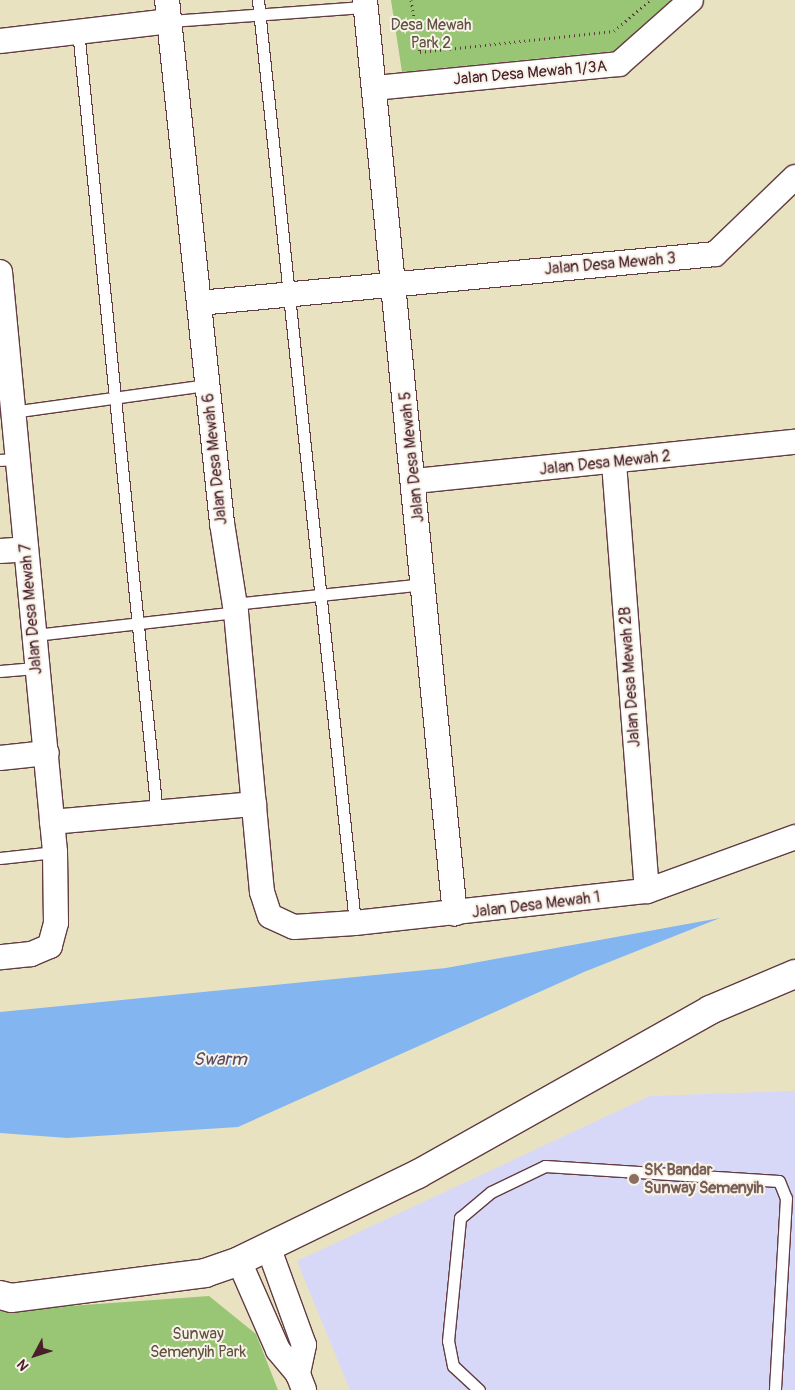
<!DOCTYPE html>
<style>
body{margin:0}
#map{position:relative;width:795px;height:1390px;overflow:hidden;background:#e9e2c1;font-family:Pangolin,sans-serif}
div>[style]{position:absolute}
.built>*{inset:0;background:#d7d7f8}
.green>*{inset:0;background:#98c675}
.water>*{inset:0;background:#83b6f0}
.path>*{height:3px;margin-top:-1.5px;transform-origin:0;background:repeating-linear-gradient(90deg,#623c42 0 1px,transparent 0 5px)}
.roads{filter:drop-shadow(1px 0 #623c42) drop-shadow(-1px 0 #623c42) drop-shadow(0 1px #623c42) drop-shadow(0 -1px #623c42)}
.service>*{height:11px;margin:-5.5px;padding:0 5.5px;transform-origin:5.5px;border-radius:5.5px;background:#fff}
.minor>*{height:24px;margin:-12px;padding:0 12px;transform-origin:12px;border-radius:12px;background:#fff}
.tertiary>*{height:28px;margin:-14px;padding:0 14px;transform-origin:14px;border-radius:14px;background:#fff}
.dots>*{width:14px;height:14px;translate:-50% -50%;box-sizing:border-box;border:2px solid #f7f3e8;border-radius:50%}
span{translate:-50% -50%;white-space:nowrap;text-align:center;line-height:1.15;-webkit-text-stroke:4px #f7f3e8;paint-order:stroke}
.park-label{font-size:16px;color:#615141}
.street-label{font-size:16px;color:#4a1f2b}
.education-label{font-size:16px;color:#785e54;font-weight:700}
.left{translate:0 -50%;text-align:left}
.water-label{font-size:18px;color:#5b4c66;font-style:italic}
.north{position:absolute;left:10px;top:1330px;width:50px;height:50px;-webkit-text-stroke:4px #f7f3e8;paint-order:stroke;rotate:230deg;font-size:14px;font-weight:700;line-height:20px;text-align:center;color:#4a1f2b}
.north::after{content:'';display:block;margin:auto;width:18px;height:22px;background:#4a1f2b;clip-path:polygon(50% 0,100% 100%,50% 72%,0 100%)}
</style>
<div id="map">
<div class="built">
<div style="clip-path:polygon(795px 1091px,795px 1390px,350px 1390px,297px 1261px,650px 1096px)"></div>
</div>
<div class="green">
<div style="clip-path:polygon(391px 0,675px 0,616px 51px,402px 72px)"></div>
<div style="clip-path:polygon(209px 1296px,256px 1334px,278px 1390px,0 1390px,0 1311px)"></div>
</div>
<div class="water">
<div style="clip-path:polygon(720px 918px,584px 972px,238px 1127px,67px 1138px,0 1133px,0 1012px,446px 968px)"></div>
</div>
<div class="path">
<div style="left:411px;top:0;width:53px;rotate:80.2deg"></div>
<div style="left:420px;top:52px;width:195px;rotate:-6.2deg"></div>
<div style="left:614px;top:31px;width:48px;rotate:-40.7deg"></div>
</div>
<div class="roads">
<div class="service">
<div style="left:258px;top:0;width:928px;rotate:84deg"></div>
<div style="left:169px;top:21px;width:196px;rotate:-4.1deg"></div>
<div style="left:78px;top:30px;width:788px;rotate:84.25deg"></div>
<div style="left:12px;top:412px;width:197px;rotate:-7.9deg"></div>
<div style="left:0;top:460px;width:17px;rotate:-3deg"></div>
<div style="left:234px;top:604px;width:191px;rotate:-6deg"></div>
<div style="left:35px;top:635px;width:202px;rotate:-6.5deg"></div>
<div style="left:0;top:671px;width:35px;rotate:-5deg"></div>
<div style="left:0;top:858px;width:55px;rotate:-6.2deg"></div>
<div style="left:479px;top:1390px;width:35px;rotate:-137deg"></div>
<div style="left:453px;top:1366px;width:25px;rotate:-101deg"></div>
<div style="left:448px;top:1341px;width:124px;rotate:-84.4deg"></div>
<div style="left:460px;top:1218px;width:40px;rotate:-40deg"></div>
<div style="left:491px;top:1192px;width:60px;rotate:-25.7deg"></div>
<div style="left:545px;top:1166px;width:234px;rotate:3.7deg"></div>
<div style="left:779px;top:1181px;width:18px;rotate:68deg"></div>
<div style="left:786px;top:1198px;width:192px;rotate:93.3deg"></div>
</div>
<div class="minor">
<div style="left:167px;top:0;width:526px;rotate:84deg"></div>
<div style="left:222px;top:523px;width:90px;rotate:81.1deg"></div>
<div style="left:236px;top:612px;width:281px;rotate:84.7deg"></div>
<div style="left:262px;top:892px;width:25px;rotate:72deg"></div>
<div style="left:270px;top:916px;width:26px;rotate:25deg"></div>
<div style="left:294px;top:927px;width:61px;rotate:-3.8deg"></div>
<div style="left:355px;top:923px;width:294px;rotate:-6.3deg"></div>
<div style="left:647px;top:891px;width:158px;rotate:-20deg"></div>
<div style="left:365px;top:0;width:918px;rotate:84.38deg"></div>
<div style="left:0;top:41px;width:170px;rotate:-6.7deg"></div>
<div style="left:375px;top:88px;width:245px;rotate:-5.6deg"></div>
<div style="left:619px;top:64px;width:96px;rotate:-41.6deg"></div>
<div style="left:0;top:272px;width:583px;rotate:84.58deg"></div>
<div style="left:55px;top:852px;width:71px;rotate:89.2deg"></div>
<div style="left:56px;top:923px;width:24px;rotate:105deg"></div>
<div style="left:50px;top:946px;width:21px;rotate:157deg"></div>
<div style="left:31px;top:954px;width:31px;rotate:174deg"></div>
<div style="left:199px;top:303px;width:518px;rotate:-5.42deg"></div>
<div style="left:715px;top:254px;width:111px;rotate:-43.9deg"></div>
<div style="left:614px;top:463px;width:429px;rotate:85.6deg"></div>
<div style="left:415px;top:481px;width:382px;rotate:-5.9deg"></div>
<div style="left:0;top:551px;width:26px;rotate:-4deg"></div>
<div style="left:0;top:758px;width:47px;rotate:-6.1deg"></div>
<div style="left:52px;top:822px;width:203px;rotate:-5.1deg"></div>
<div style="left:269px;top:1249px;width:102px;rotate:70deg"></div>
<div style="left:304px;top:1345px;width:30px;rotate:102deg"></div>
<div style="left:239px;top:1261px;width:97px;rotate:66.3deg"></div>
<div style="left:278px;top:1350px;width:31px;rotate:50deg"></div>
<div style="left:298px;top:1374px;width:17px;rotate:69deg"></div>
</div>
<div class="tertiary">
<div style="left:0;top:1295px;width:11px;rotate:15deg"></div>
<div style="left:11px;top:1298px;width:196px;rotate:-7.3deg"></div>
<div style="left:205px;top:1273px;width:36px;rotate:-19deg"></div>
<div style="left:239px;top:1261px;width:199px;rotate:-25.9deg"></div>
<div style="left:418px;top:1174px;width:335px;rotate:-29.3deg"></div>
<div style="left:710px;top:1010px;width:92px;rotate:-23deg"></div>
</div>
</div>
<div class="dots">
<div style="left:634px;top:1179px;background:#8d6e63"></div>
</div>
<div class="park-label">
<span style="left:431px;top:34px">Desa Mewah<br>Park 2</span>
<span style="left:198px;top:1343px">Sunway<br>Semenyih Park</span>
</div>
<div class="street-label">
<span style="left:530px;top:73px;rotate:-5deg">Jalan Desa Mewah 1/3A</span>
<span style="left:610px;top:264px;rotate:-5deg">Jalan Desa Mewah 3</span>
<span style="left:412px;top:457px;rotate:-96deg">Jalan Desa Mewah 5</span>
<span style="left:215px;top:459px;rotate:-96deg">Jalan Desa Mewah 6</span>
<span style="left:605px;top:463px;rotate:-6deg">Jalan Desa Mewah 2</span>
<span style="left:31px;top:609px;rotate:-95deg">Jalan Desa Mewah 7</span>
<span style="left:630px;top:677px;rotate:-94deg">Jalan Desa Mewah 2B</span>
<span style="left:536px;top:905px;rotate:-7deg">Jalan Desa Mewah 1</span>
</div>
<div class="education-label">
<span class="left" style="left:644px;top:1179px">SK Bandar<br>Sunway Semenyih</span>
</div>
<div class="water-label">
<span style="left:220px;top:1060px">Swarm</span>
</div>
<div class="north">N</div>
</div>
